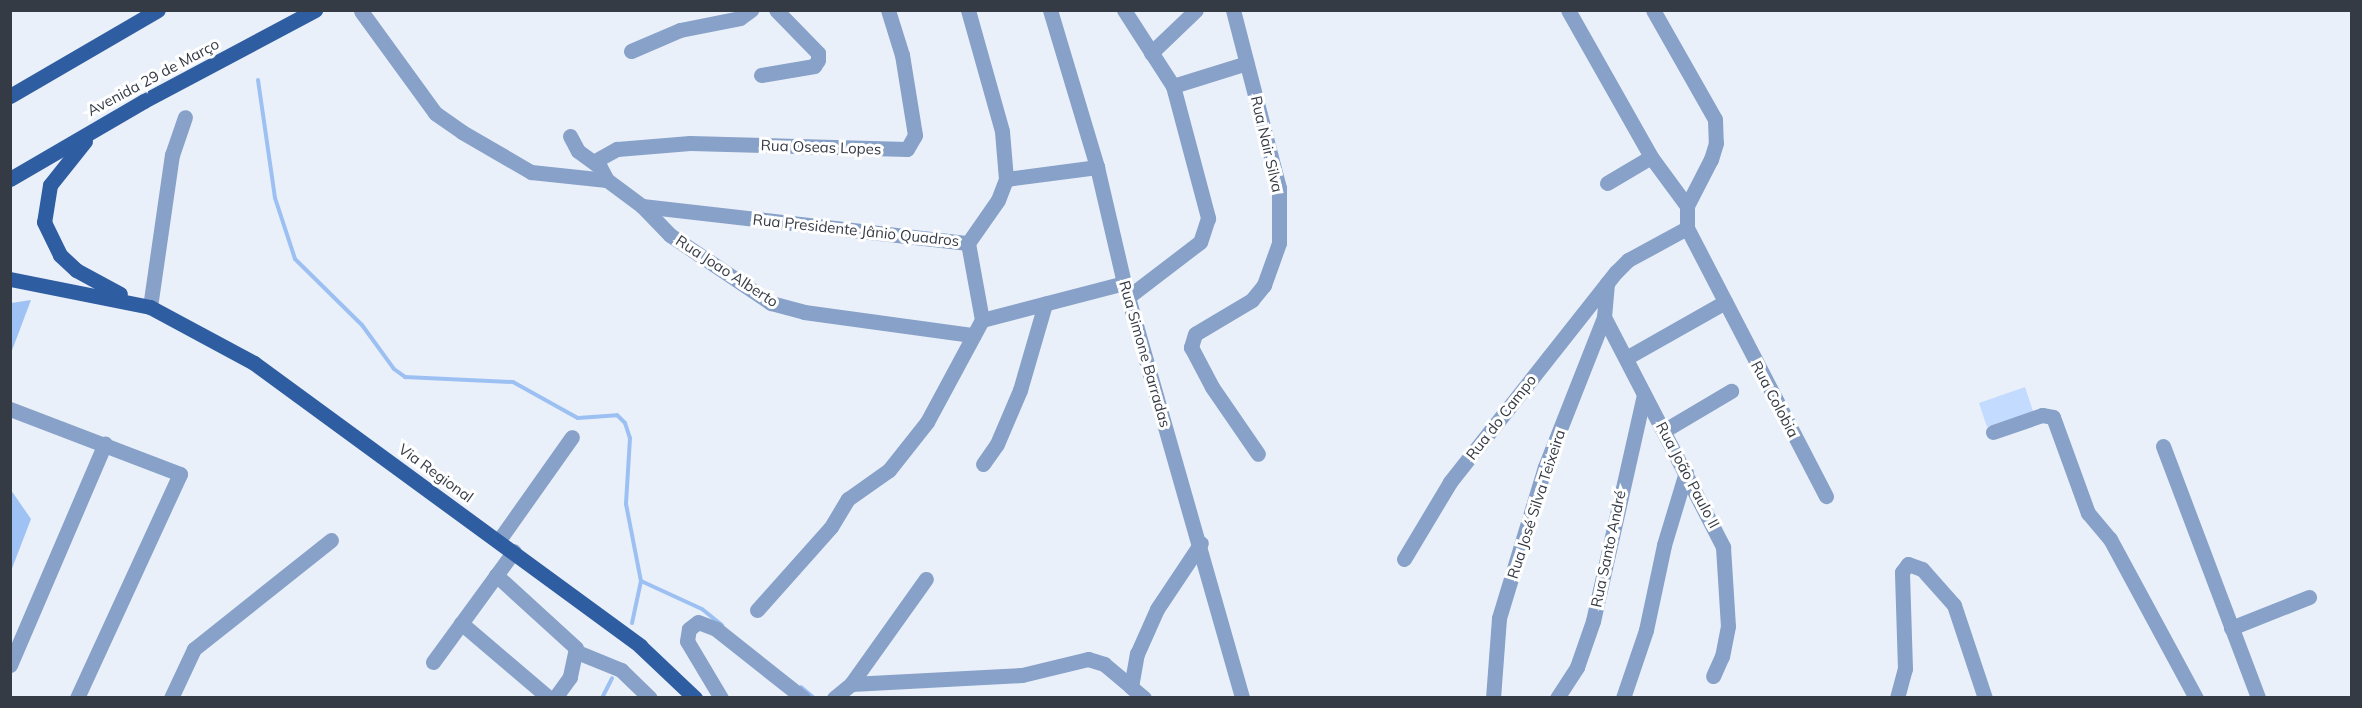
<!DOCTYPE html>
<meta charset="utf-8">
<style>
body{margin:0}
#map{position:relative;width:2362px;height:708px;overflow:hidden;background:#eaf0fa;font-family:Mulish,sans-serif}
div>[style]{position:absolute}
.green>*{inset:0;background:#c3dbfe}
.forest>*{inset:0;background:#9fc2f5}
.stream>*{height:4px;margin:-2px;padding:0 2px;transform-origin:2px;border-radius:2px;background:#9dc0f3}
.minor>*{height:15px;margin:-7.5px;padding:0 7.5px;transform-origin:7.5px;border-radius:7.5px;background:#87a1c8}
.major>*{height:15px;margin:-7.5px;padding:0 7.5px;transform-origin:7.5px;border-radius:7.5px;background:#2f5da1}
span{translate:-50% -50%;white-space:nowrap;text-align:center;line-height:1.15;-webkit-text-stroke:6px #fff;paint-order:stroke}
.street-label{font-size:15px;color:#353b45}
.frame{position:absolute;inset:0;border:12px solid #353b45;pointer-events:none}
</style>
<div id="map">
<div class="green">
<div style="clip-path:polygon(2025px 387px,2033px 411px,1987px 427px,1979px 403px)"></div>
</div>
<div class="forest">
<div style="clip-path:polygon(31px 300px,11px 353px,11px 303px)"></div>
<div style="clip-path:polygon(11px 490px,31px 519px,11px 571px)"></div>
</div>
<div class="stream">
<div style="left:258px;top:80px;width:119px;rotate:81.8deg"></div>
<div style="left:275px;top:198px;width:64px;rotate:71.8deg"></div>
<div style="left:295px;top:259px;width:94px;rotate:44.6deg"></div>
<div style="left:362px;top:325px;width:54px;rotate:54deg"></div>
<div style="left:394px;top:369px;width:14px;rotate:36deg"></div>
<div style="left:405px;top:377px;width:108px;rotate:2.7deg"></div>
<div style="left:513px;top:382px;width:74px;rotate:29deg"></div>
<div style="left:578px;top:418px;width:39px;rotate:-4deg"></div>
<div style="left:617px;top:415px;width:11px;rotate:45deg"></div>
<div style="left:625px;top:423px;width:16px;rotate:72deg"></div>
<div style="left:630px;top:438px;width:66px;rotate:93.5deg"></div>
<div style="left:626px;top:504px;width:78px;rotate:79deg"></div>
<div style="left:641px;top:581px;width:43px;rotate:102.1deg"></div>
<div style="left:641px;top:581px;width:67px;rotate:24.7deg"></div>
<div style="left:702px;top:609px;width:26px;rotate:39deg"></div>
<div style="left:801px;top:687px;width:17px;rotate:40deg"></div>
<div style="left:602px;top:698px;width:22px;rotate:-63deg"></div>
</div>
<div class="minor">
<div style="left:1050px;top:10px;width:164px;rotate:73.3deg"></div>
<div style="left:1097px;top:167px;width:119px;rotate:76.9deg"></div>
<div style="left:1124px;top:283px;width:431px;rotate:74.1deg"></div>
<div style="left:1124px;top:10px;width:90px;rotate:57.2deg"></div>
<div style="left:1173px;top:86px;width:137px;rotate:75.1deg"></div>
<div style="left:1208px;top:218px;width:25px;rotate:108deg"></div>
<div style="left:1200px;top:242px;width:91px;rotate:142.6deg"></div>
<div style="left:1233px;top:10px;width:184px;rotate:75.5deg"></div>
<div style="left:1279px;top:188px;width:55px;rotate:90deg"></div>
<div style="left:1279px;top:243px;width:45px;rotate:109.7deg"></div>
<div style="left:1264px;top:285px;width:19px;rotate:129deg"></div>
<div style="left:1252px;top:300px;width:66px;rotate:149.2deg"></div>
<div style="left:1195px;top:334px;width:14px;rotate:107deg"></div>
<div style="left:1191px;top:347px;width:45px;rotate:62.3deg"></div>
<div style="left:1212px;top:387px;width:81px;rotate:55.5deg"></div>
<div style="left:1568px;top:10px;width:169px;rotate:60.5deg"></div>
<div style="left:1651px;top:157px;width:61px;rotate:53.7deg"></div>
<div style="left:1687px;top:206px;width:22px;rotate:90deg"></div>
<div style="left:1687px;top:228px;width:302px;rotate:62.6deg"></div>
<div style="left:1653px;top:10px;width:125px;rotate:60.4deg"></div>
<div style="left:1715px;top:119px;width:24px;rotate:88deg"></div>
<div style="left:1716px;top:143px;width:17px;rotate:107deg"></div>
<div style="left:1711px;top:159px;width:53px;rotate:117.1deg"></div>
<div style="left:361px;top:11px;width:126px;rotate:54deg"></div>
<div style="left:435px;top:113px;width:33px;rotate:35deg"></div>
<div style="left:462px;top:132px;width:80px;rotate:30.1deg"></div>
<div style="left:531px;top:172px;width:76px;rotate:6deg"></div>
<div style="left:631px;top:51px;width:53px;rotate:-23.2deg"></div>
<div style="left:680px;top:30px;width:61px;rotate:-11.3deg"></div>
<div style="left:740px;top:18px;width:14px;rotate:-36deg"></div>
<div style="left:1151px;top:53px;width:62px;rotate:-43.7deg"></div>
<div style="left:761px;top:75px;width:54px;rotate:-9.6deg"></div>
<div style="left:814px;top:66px;width:7px;rotate:-56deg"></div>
<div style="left:818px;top:60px;width:7px;rotate:-90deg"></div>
<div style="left:818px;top:53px;width:60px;rotate:-134.3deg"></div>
<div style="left:1173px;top:86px;width:77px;rotate:-17.3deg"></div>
<div style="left:570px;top:136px;width:17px;rotate:62deg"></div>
<div style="left:578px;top:151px;width:27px;rotate:36deg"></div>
<div style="left:600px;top:167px;width:15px;rotate:62deg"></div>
<div style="left:607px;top:180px;width:44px;rotate:36.6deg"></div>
<div style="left:642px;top:206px;width:40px;rotate:46deg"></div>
<div style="left:670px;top:235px;width:122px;rotate:34deg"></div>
<div style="left:771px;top:303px;width:34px;rotate:15deg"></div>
<div style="left:804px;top:312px;width:171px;rotate:7.8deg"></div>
<div style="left:595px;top:161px;width:25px;rotate:-29deg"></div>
<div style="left:617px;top:149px;width:73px;rotate:-4.7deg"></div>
<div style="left:690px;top:143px;width:217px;rotate:1.6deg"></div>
<div style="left:907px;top:149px;width:16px;rotate:-60deg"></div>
<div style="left:915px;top:135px;width:81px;rotate:-99.2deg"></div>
<div style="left:902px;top:55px;width:47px;rotate:-107.3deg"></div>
<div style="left:1006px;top:179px;width:92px;rotate:-7.5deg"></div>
<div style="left:1607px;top:183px;width:51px;rotate:-30.6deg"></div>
<div style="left:642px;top:206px;width:328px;rotate:6.5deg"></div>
<div style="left:968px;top:243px;width:52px;rotate:-55.1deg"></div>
<div style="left:998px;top:200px;width:22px;rotate:-69deg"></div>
<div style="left:1006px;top:179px;width:48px;rotate:-94.8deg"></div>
<div style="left:1002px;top:131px;width:126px;rotate:-105.7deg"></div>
<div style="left:1607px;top:283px;width:34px;rotate:95deg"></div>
<div style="left:1604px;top:317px;width:259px;rotate:62.6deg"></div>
<div style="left:1723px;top:547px;width:79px;rotate:86.4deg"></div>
<div style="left:1728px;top:626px;width:31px;rotate:101deg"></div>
<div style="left:1722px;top:656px;width:22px;rotate:114deg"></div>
<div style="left:150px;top:307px;width:154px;rotate:-81.8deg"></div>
<div style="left:172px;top:155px;width:40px;rotate:-71.1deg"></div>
<div style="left:982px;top:320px;width:147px;rotate:-14.6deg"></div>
<div style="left:1626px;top:358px;width:114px;rotate:-29.5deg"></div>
<div style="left:10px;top:409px;width:182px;rotate:20.9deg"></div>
<div style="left:180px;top:474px;width:247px;rotate:114.7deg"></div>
<div style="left:1665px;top:430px;width:77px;rotate:-30.6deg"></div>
<div style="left:1993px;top:432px;width:52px;rotate:-19.1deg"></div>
<div style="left:2042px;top:415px;width:11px;rotate:10deg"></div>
<div style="left:2053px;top:417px;width:102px;rotate:70deg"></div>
<div style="left:2088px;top:513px;width:34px;rotate:50deg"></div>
<div style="left:2110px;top:539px;width:181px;rotate:61.6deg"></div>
<div style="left:2163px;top:446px;width:269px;rotate:69.3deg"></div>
<div style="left:983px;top:464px;width:24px;rotate:-55deg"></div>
<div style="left:997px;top:444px;width:59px;rotate:-66.9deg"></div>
<div style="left:1020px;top:390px;width:90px;rotate:-73.8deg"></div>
<div style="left:499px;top:540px;width:126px;rotate:-54.7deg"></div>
<div style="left:1404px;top:559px;width:90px;rotate:-59.1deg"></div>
<div style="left:1450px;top:482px;width:268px;rotate:-51.7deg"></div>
<div style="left:1616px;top:272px;width:17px;rotate:-45deg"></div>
<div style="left:1628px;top:260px;width:67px;rotate:-28.5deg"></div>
<div style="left:496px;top:575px;width:108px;rotate:42.4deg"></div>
<div style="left:576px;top:648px;width:30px;rotate:102deg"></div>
<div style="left:570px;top:677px;width:26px;rotate:126deg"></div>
<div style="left:757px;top:610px;width:111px;rotate:-48.3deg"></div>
<div style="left:831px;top:527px;width:33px;rotate:-59deg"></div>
<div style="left:848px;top:499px;width:50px;rotate:-35.3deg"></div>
<div style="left:889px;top:470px;width:61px;rotate:-51.6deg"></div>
<div style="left:927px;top:422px;width:116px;rotate:-61.7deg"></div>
<div style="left:982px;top:320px;width:78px;rotate:-100.3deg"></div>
<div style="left:461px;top:623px;width:116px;rotate:40.4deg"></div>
<div style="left:2231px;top:628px;width:84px;rotate:-21.7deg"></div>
<div style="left:577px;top:652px;width:48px;rotate:22.2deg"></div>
<div style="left:621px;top:670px;width:40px;rotate:44deg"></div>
<div style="left:433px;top:662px;width:137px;rotate:-53.9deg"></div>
<div style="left:10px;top:665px;width:241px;rotate:-66.8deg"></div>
<div style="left:851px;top:684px;width:171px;rotate:-3deg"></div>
<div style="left:1022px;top:675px;width:68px;rotate:-13.6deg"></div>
<div style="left:1088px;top:659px;width:17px;rotate:17deg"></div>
<div style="left:1104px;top:664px;width:35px;rotate:40deg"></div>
<div style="left:171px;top:698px;width:54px;rotate:-64.9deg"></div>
<div style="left:194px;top:649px;width:175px;rotate:-38.5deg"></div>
<div style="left:721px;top:698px;width:66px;rotate:-120.8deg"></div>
<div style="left:687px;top:641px;width:12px;rotate:-81deg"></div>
<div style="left:689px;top:629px;width:11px;rotate:-38deg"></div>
<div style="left:698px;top:622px;width:19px;rotate:21deg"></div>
<div style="left:716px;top:629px;width:111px;rotate:38.4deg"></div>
<div style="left:834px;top:698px;width:22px;rotate:-39deg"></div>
<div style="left:851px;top:684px;width:129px;rotate:-54.5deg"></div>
<div style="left:1144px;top:698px;width:17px;rotate:-140deg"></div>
<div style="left:1131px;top:687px;width:34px;rotate:-80deg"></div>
<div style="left:1137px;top:654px;width:49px;rotate:-66deg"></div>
<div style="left:1157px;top:609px;width:79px;rotate:-56.3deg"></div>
<div style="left:1493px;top:698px;width:80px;rotate:-85.7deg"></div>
<div style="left:1499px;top:618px;width:158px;rotate:-73.1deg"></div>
<div style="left:1545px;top:467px;width:161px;rotate:-68.5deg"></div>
<div style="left:1557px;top:698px;width:37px;rotate:-57deg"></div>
<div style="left:1577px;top:667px;width:49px;rotate:-70.8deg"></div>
<div style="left:1593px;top:621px;width:232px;rotate:-77.3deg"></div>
<div style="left:1623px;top:698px;width:72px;rotate:-71.3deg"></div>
<div style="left:1646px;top:630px;width:87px;rotate:-78deg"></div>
<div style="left:1664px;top:545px;width:76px;rotate:-73.2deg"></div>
<div style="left:1897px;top:698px;width:30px;rotate:-75deg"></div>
<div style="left:1905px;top:669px;width:97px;rotate:-91.8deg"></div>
<div style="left:1902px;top:572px;width:10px;rotate:-53deg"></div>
<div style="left:1908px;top:564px;width:15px;rotate:20deg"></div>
<div style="left:1922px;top:569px;width:48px;rotate:48.4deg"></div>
<div style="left:1954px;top:605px;width:98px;rotate:71.6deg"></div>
</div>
<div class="major">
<div style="left:10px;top:96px;width:171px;rotate:-30.2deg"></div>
<div style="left:85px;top:141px;width:56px;rotate:128.5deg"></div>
<div style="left:50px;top:185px;width:37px;rotate:99deg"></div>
<div style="left:44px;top:222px;width:37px;rotate:64deg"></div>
<div style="left:60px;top:255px;width:22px;rotate:43deg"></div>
<div style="left:76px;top:270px;width:50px;rotate:28.6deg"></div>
<div style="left:10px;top:179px;width:155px;rotate:-30.2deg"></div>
<div style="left:144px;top:101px;width:194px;rotate:-28deg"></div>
<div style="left:10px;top:279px;width:143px;rotate:11.3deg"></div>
<div style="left:150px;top:307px;width:118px;rotate:28.3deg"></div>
<div style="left:254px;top:363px;width:479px;rotate:36.2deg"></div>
<div style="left:640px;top:646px;width:76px;rotate:43.4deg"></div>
</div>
<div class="street-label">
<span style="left:153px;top:77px;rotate:-28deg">Avenida 29 de Março</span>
<span style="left:1267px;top:144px;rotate:77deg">Rua Nair Silva</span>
<span style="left:821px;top:147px;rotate:2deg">Rua Oseas Lopes</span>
<span style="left:856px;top:230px;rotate:6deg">Rua Presidente Jânio Quadros</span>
<span style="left:727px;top:271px;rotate:33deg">Rua Joao Alberto</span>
<span style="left:1145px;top:354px;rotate:74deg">Rua Simone Barradas</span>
<span style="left:1775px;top:399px;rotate:62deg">Rua Colobia</span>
<span style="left:1501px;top:417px;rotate:-52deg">Rua do Campo</span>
<span style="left:436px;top:473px;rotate:36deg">Via Regional</span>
<span style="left:1688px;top:475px;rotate:62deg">Rua João Paulo II</span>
<span style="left:1536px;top:504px;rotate:-72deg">Rua José Silva Teixeira</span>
<span style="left:1608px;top:549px;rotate:-78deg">Rua Santo André</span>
</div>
<div class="frame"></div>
</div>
